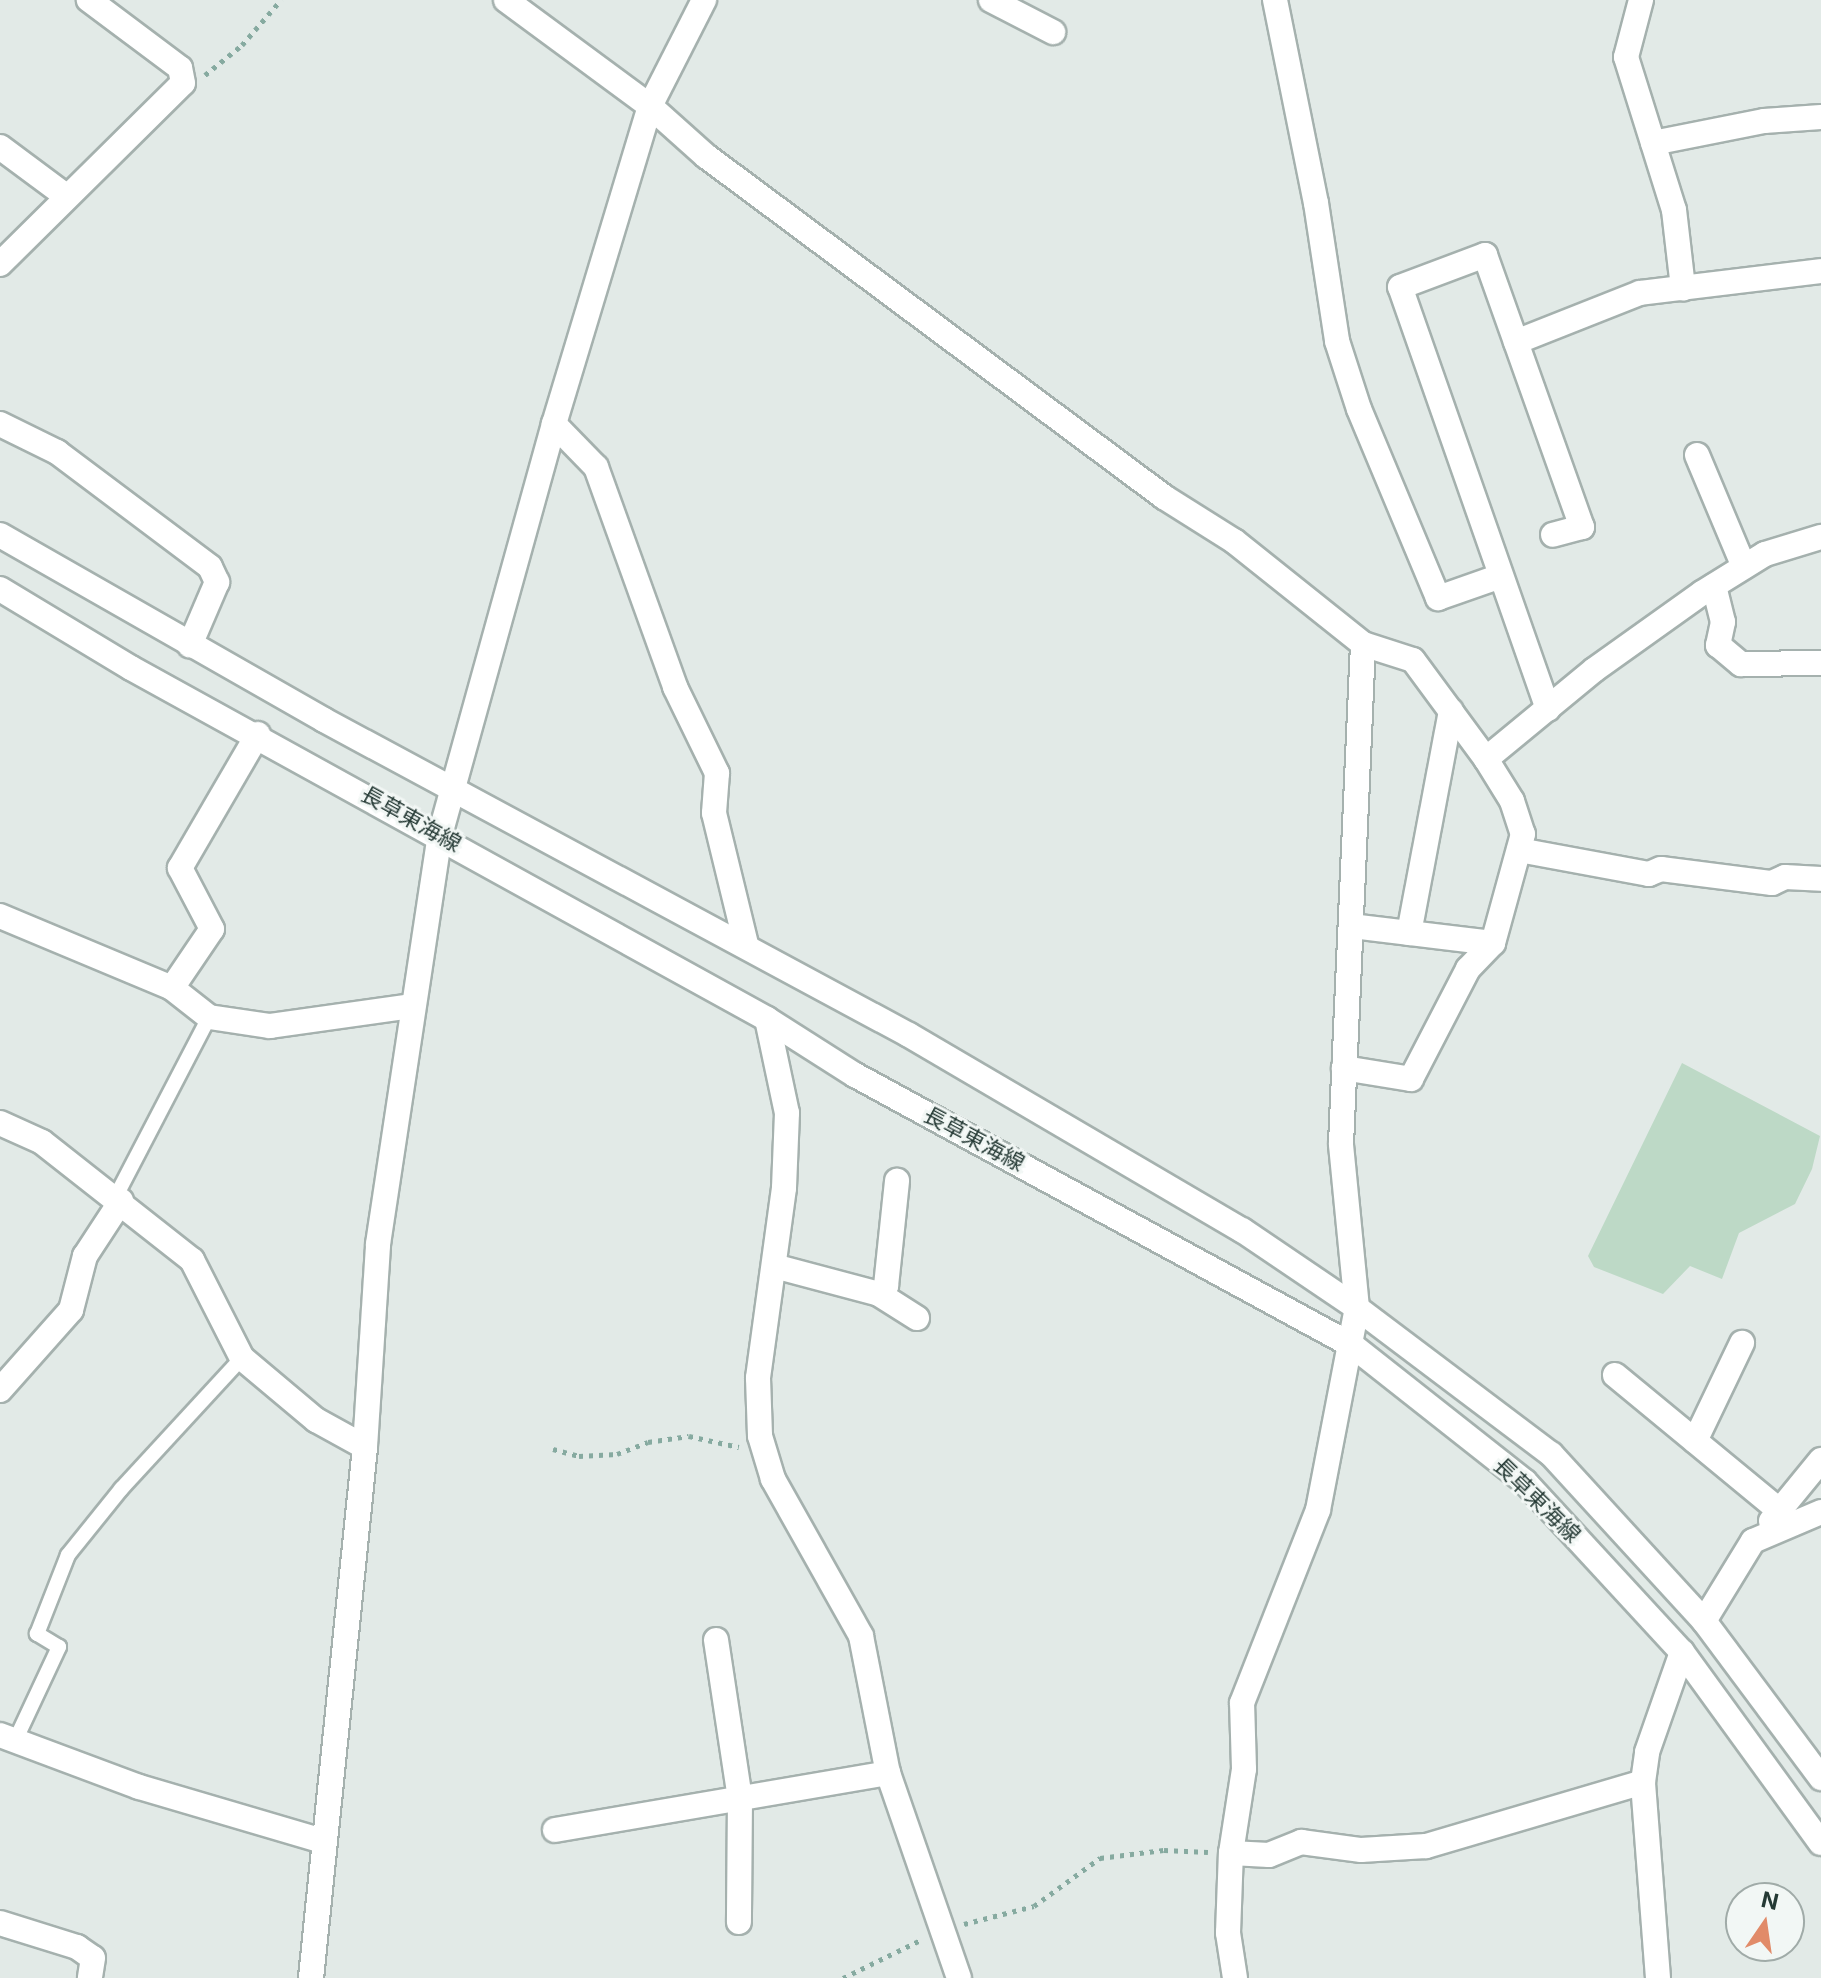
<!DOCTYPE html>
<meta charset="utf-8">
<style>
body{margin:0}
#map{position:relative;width:1821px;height:1978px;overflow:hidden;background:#e2eae7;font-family:Inter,"Noto Sans JP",sans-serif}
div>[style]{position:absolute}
.green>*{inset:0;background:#bdd9c6}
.path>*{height:5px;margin-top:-2.5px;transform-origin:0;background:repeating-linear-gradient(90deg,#86aaa0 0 4px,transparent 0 10px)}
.roads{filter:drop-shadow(2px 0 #a5b1ae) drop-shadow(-2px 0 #a5b1ae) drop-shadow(0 2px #a5b1ae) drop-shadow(0 -2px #a5b1ae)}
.service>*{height:14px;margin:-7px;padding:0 7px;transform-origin:7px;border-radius:7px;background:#fff}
.minor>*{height:24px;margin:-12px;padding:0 12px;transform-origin:12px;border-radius:12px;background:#fff}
.tertiary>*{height:24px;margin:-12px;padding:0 12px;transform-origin:12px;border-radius:12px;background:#fff}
.secondary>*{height:24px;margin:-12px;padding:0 12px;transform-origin:12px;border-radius:12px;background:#fff}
span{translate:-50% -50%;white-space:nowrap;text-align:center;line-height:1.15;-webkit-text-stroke:6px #f2f7f5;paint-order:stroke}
.street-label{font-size:22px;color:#243934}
.north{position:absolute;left:1725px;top:1882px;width:80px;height:80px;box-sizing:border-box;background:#f2f7f5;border:2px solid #a0aba8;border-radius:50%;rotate:13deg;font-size:22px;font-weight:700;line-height:32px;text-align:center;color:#243934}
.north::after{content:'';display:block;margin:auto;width:28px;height:36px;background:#e18b69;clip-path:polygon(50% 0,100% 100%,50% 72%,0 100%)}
</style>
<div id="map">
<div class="green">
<div style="clip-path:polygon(1682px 1063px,1820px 1136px,1812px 1169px,1795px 1204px,1739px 1233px,1722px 1279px,1690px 1266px,1663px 1294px,1594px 1267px,1588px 1256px)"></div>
</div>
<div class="path">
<div style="left:205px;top:75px;width:48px;rotate:-39deg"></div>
<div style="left:242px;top:45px;width:60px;rotate:-49.1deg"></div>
<div style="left:553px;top:1449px;width:27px;rotate:15deg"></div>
<div style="left:579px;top:1456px;width:38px;rotate:-3deg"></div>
<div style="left:617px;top:1454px;width:33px;rotate:-21deg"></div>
<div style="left:648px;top:1442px;width:41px;rotate:-8.3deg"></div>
<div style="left:689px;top:1436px;width:51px;rotate:12.4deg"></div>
<div style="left:964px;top:1924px;width:72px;rotate:-14.4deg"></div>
<div style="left:1034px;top:1906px;width:82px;rotate:-36deg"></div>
<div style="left:1100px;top:1858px;width:64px;rotate:-7.1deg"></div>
<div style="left:1164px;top:1850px;width:44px;rotate:2.6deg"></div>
<div style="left:843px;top:1978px;width:87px;rotate:-26deg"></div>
</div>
<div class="roads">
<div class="service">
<div style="left:116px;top:1196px;width:202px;rotate:-62.5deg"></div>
<div style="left:15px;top:1741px;width:104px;rotate:-64.9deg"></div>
<div style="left:59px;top:1647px;width:26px;rotate:-149deg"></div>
<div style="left:37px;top:1634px;width:85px;rotate:-68.6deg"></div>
<div style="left:68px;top:1555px;width:85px;rotate:-51.2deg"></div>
<div style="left:121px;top:1489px;width:178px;rotate:-47.3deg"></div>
</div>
<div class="minor">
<div style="left:991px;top:0;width:70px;rotate:27.3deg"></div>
<div style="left:1275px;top:0;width:207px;rotate:78.6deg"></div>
<div style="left:1316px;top:203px;width:140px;rotate:81.3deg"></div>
<div style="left:1337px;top:341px;width:71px;rotate:72.1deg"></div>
<div style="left:1359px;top:409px;width:205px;rotate:67.3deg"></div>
<div style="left:1438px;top:598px;width:64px;rotate:-19.3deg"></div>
<div style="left:1641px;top:0;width:59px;rotate:104.7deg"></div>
<div style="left:1626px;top:57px;width:160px;rotate:72.6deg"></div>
<div style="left:1674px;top:210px;width:79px;rotate:83.4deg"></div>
<div style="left:650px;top:106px;width:75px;rotate:41.8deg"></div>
<div style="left:706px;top:156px;width:571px;rotate:36.67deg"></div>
<div style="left:1164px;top:497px;width:83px;rotate:32.2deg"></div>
<div style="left:1234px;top:541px;width:165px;rotate:38.6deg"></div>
<div style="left:1363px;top:644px;width:52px;rotate:17.7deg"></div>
<div style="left:1413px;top:660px;width:123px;rotate:53.6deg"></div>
<div style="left:1486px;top:759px;width:49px;rotate:58.2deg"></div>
<div style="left:1512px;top:801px;width:35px;rotate:72deg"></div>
<div style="left:1523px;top:834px;width:113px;rotate:105.4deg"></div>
<div style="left:1493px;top:943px;width:36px;rotate:134deg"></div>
<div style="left:1468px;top:969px;width:124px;rotate:117.4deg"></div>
<div style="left:1411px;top:1079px;width:68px;rotate:-170.7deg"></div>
<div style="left:1653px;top:143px;width:113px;rotate:-11.2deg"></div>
<div style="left:1764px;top:121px;width:57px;rotate:-4deg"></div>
<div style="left:0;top:147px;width:82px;rotate:36.6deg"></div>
<div style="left:0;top:264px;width:257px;rotate:-44.7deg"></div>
<div style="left:183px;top:83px;width:15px;rotate:-101deg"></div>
<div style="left:180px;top:68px;width:114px;rotate:-143.2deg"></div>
<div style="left:1516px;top:342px;width:133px;rotate:-21.6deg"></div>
<div style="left:1640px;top:293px;width:182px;rotate:-6.9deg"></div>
<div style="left:0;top:424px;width:64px;rotate:26.2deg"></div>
<div style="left:57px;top:452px;width:191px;rotate:36.9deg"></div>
<div style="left:210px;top:567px;width:17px;rotate:65deg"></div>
<div style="left:217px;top:582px;width:69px;rotate:113.2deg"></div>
<div style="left:554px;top:424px;width:60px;rotate:45.7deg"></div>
<div style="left:596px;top:467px;width:234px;rotate:70.2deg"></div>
<div style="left:675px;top:687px;width:96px;rotate:64deg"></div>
<div style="left:717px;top:773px;width:40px;rotate:94.3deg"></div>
<div style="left:714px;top:813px;width:135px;rotate:76.3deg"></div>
<div style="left:1697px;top:455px;width:121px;rotate:67.2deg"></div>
<div style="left:1714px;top:586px;width:37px;rotate:76deg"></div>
<div style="left:1723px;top:622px;width:24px;rotate:102deg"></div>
<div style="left:1718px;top:645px;width:30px;rotate:40deg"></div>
<div style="left:1741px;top:664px;width:80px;rotate:-0.7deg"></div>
<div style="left:1548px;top:709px;width:447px;rotate:-109.3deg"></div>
<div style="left:1400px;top:287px;width:91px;rotate:-20.6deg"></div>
<div style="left:1485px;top:255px;width:289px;rotate:70.4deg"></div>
<div style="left:1582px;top:527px;width:30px;rotate:165deg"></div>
<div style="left:1486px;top:759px;width:140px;rotate:-39.5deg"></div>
<div style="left:1594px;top:670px;width:133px;rotate:-35.5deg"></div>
<div style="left:1702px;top:593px;width:74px;rotate:-31.8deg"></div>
<div style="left:1765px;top:554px;width:59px;rotate:-16.9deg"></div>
<div style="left:1519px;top:850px;width:132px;rotate:10.5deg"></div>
<div style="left:1649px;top:874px;width:13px;rotate:-23deg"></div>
<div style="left:1661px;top:869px;width:112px;rotate:7.2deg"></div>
<div style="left:1772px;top:883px;width:14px;rotate:-25deg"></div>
<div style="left:1785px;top:877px;width:36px;rotate:3deg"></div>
<div style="left:0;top:916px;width:186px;rotate:22.7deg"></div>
<div style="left:172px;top:988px;width:47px;rotate:38.1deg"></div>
<div style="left:209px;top:1017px;width:62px;rotate:8.4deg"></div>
<div style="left:270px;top:1026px;width:143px;rotate:-8deg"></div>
<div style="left:1352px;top:926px;width:142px;rotate:6.9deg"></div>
<div style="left:1409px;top:933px;width:226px;rotate:-79.3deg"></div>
<div style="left:172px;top:988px;width:71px;rotate:-55.9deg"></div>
<div style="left:212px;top:929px;width:69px;rotate:-117.7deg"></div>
<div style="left:180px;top:868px;width:155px;rotate:-59.8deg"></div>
<div style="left:767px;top:1019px;width:96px;rotate:78deg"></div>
<div style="left:787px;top:1113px;width:75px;rotate:92.3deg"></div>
<div style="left:784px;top:1188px;width:192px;rotate:97.8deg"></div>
<div style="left:758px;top:1378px;width:58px;rotate:88deg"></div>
<div style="left:760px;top:1436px;width:45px;rotate:73.2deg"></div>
<div style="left:773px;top:1479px;width:180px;rotate:60.7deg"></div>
<div style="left:861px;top:1636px;width:140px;rotate:78.9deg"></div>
<div style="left:888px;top:1773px;width:217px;rotate:70.9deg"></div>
<div style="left:0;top:1123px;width:46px;rotate:24.3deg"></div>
<div style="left:42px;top:1142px;width:191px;rotate:38.2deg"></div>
<div style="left:192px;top:1260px;width:110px;rotate:63deg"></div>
<div style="left:242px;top:1358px;width:97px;rotate:40deg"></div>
<div style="left:316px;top:1420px;width:56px;rotate:28.9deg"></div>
<div style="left:774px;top:1266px;width:109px;rotate:14.9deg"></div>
<div style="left:879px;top:1294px;width:45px;rotate:32.3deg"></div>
<div style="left:879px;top:1294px;width:11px;rotate:-49deg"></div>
<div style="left:886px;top:1286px;width:106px;rotate:-84deg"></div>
<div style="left:1615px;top:1375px;width:214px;rotate:39.5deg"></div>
<div style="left:0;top:1390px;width:107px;rotate:-48.4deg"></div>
<div style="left:71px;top:1310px;width:56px;rotate:-75.5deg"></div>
<div style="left:85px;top:1256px;width:66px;rotate:-56.8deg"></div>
<div style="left:1695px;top:1441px;width:109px;rotate:-64.4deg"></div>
<div style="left:1771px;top:1521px;width:79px;rotate:-50.7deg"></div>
<div style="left:1704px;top:1621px;width:94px;rotate:-58.5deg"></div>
<div style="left:1753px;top:1541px;width:74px;rotate:-23.1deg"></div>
<div style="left:716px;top:1640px;width:161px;rotate:81.4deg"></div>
<div style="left:740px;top:1799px;width:123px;rotate:90.5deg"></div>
<div style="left:0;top:1735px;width:148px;rotate:20.5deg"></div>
<div style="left:139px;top:1787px;width:191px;rotate:16.4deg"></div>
<div style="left:555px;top:1830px;width:338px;rotate:-9.7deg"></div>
<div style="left:1231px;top:1853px;width:38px;rotate:3deg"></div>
<div style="left:1269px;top:1855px;width:35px;rotate:-22deg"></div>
<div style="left:1301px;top:1842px;width:61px;rotate:7.6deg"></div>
<div style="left:1361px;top:1850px;width:65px;rotate:-3.5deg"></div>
<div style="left:1426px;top:1846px;width:226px;rotate:-16.4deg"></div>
<div style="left:0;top:1923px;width:81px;rotate:17.3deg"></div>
<div style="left:77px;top:1947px;width:19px;rotate:35deg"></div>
<div style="left:93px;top:1958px;width:20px;rotate:99deg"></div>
<div style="left:1235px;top:1978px;width:46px;rotate:-98.8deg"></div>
<div style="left:1228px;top:1933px;width:80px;rotate:-87.9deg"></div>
<div style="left:1231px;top:1853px;width:85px;rotate:-81.2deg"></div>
<div style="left:1244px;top:1769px;width:66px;rotate:-91.7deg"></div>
<div style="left:1242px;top:1703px;width:207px;rotate:-68.5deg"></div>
<div style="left:1318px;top:1510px;width:206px;rotate:-79.1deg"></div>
<div style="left:1357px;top:1308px;width:165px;rotate:-95.6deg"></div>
<div style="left:1341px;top:1144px;width:500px;rotate:-87.48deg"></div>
<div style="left:1658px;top:1978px;width:197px;rotate:-94.4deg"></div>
<div style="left:1643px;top:1782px;width:30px;rotate:-82deg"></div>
<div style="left:1647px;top:1752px;width:106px;rotate:-70.7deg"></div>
</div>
<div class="tertiary">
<div style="left:506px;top:0;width:179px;rotate:36.4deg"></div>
<div style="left:311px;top:1978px;width:534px;rotate:-84.19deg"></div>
<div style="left:365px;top:1447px;width:203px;rotate:-86.3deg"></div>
<div style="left:378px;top:1244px;width:414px;rotate:-81.4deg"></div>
<div style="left:440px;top:835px;width:427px;rotate:-74.5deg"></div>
<div style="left:554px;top:424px;width:332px;rotate:-73.2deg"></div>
<div style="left:650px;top:106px;width:119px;rotate:-63deg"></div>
</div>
<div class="secondary">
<div style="left:0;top:535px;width:373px;rotate:29.7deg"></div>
<div style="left:324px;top:720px;width:664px;rotate:28.3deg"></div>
<div style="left:909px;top:1035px;width:386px;rotate:30.4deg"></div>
<div style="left:1242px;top:1230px;width:139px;rotate:34.1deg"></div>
<div style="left:1357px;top:1308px;width:243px;rotate:37deg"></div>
<div style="left:1551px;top:1454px;width:226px;rotate:47.5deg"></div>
<div style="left:1704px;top:1621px;width:196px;rotate:53.3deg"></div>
<div style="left:0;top:589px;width:153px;rotate:31.1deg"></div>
<div style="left:131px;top:668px;width:726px;rotate:28.89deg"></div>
<div style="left:767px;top:1019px;width:104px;rotate:32.5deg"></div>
<div style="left:855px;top:1075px;width:567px;rotate:28.55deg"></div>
<div style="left:1353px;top:1346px;width:219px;rotate:38.3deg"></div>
<div style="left:1525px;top:1482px;width:231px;rotate:47.3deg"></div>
<div style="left:1682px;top:1652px;width:236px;rotate:54deg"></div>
</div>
</div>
<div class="street-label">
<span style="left:411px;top:819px;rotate:29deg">長草東海線</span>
<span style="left:974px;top:1139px;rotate:28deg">長草東海線</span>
<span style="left:1537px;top:1500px;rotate:44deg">長草東海線</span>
</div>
<div class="north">N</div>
</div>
